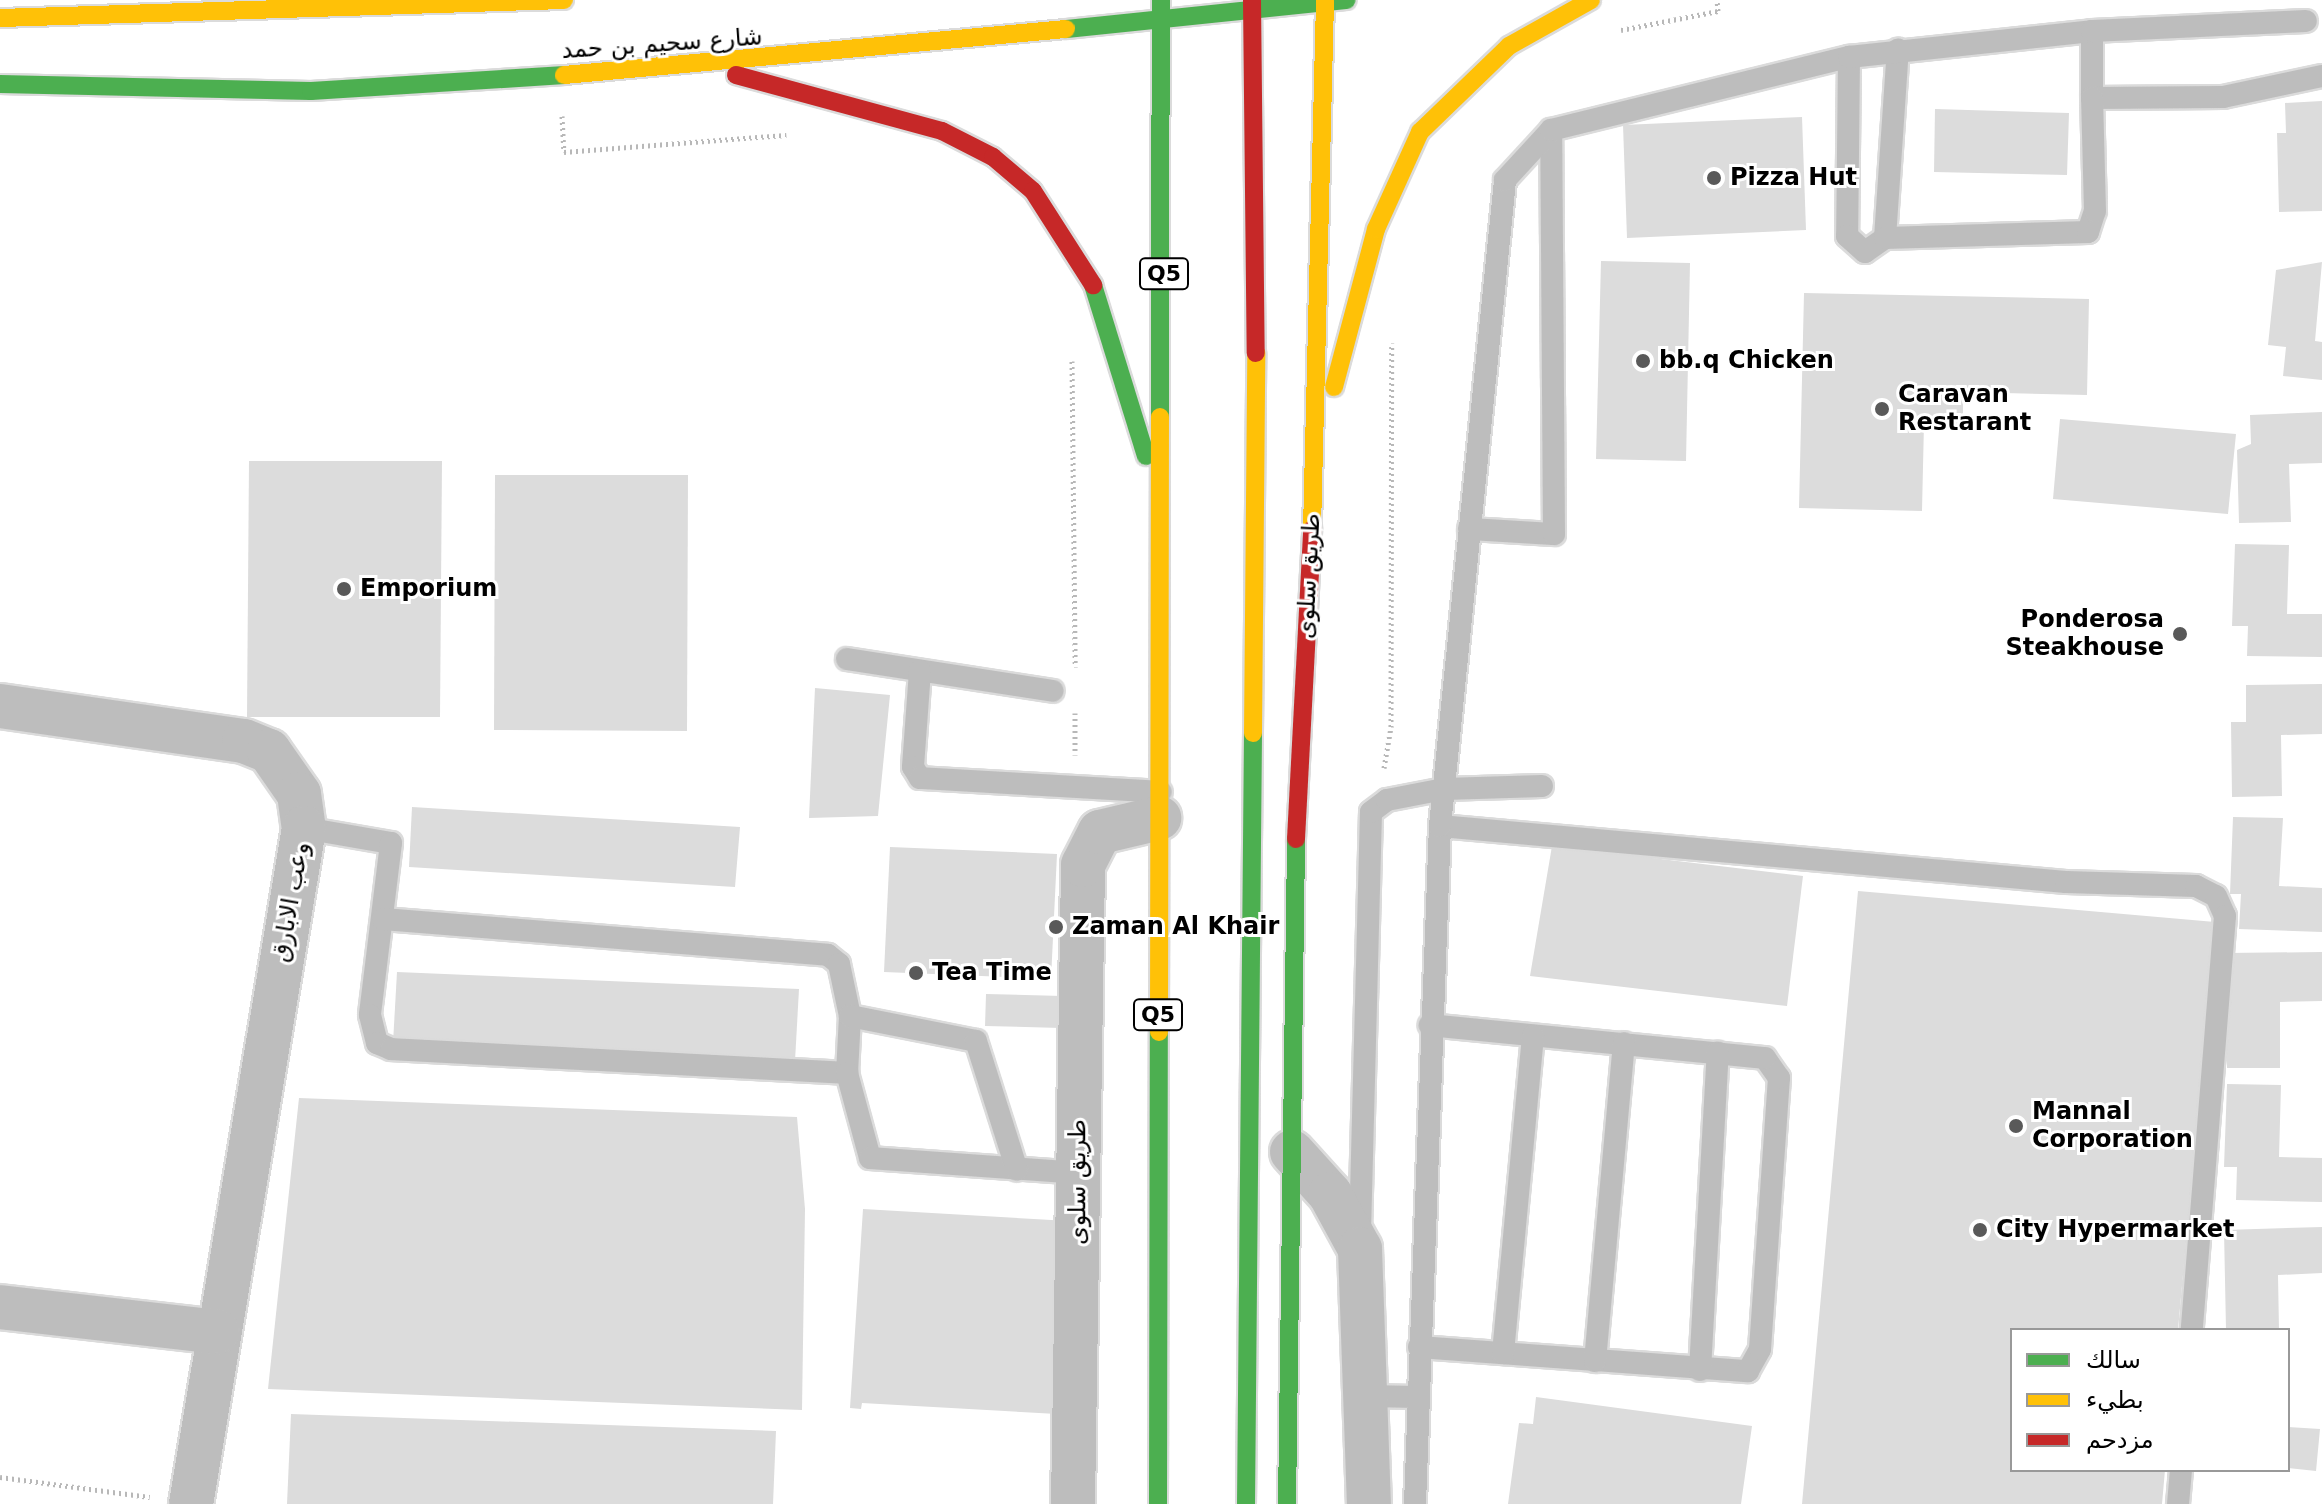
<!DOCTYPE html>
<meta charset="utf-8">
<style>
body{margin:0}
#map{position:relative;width:2322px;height:1504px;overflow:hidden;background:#fff;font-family:"DejaVu Sans","Noto Naskh Arabic",sans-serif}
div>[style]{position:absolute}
.building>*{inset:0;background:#dcdcdc}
.path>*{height:5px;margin-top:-2.5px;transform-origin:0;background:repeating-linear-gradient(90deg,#b8b8b8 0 2px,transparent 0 6px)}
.roads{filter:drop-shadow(2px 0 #dbdbdb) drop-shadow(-2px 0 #dbdbdb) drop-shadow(0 2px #dbdbdb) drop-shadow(0 -2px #dbdbdb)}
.lane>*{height:22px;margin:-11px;padding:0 11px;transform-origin:11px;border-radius:11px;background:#bdbdbd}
.street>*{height:44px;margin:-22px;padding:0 22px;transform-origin:22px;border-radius:22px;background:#bdbdbd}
.fast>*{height:18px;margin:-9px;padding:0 9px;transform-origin:9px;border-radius:9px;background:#4caf50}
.slow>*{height:18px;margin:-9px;padding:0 9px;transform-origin:9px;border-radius:9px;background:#ffc107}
.jam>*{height:18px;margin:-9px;padding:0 9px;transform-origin:9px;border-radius:9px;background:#c62828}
.dots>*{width:22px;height:22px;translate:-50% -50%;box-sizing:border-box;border:4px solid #fff;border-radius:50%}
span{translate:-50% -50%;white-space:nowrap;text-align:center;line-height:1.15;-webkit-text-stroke:6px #fff;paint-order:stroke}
.shield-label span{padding:2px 6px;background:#fff;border:2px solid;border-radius:6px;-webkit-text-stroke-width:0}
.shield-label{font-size:22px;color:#000;font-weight:700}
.street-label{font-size:24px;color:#000}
.poi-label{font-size:24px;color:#000;font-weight:700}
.left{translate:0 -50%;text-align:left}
.right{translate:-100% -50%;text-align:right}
.legend{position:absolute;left:2010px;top:1328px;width:280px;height:144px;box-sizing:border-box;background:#fff;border:2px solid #999;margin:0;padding:10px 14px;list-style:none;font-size:24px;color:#000}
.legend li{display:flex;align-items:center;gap:16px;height:40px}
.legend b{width:40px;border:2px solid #999}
</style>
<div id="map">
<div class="building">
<div style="clip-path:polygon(2322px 101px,2322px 211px,2279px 212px,2277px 133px,2286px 133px,2285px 103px)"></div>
<div style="clip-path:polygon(1935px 109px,2069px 113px,2067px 175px,1934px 172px)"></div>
<div style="clip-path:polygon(1802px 117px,1806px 230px,1627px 238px,1623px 125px)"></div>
<div style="clip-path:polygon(1601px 261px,1690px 263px,1686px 461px,1596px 459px)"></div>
<div style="clip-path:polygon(2322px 262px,2315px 341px,2322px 342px,2322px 380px,2283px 376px,2286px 347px,2268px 345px,2276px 270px)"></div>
<div style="clip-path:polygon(1804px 293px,2089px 299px,2087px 395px,1963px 392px,1963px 424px,1924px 423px,1922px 511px,1799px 508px)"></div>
<div style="clip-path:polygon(2322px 412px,2322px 463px,2289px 464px,2291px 522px,2239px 523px,2237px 450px,2251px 444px,2250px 415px)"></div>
<div style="clip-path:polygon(2060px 419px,2236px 434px,2228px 514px,2053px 499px)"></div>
<div style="clip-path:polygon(249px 461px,442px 461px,440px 717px,247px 717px)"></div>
<div style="clip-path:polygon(495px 475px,688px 475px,687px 731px,494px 730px)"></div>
<div style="clip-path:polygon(2235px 544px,2289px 545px,2287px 614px,2322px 614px,2322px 657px,2247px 656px,2248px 626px,2232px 626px)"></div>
<div style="clip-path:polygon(2322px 684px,2322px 734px,2281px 735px,2282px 796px,2232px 797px,2231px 722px,2246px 722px,2246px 685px)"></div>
<div style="clip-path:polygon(815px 688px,890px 695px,878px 816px,809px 818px)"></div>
<div style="clip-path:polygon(412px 807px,740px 827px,735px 887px,409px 867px)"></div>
<div style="clip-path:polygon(2233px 817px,2283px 818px,2279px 886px,2322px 888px,2322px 932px,2239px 929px,2241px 894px,2230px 894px)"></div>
<div style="clip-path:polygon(1552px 846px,1803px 876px,1787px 1006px,1530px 976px)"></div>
<div style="clip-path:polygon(890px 847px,1057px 854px,1051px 979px,884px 972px)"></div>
<div style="clip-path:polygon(1858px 891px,2215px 922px,2178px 1330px,2012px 1330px,2012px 1470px,2165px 1470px,2162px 1504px,1802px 1504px)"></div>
<div style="clip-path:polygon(2322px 952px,2322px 1001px,2280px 1002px,2280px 1068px,2227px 1068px,2227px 953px)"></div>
<div style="clip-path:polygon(397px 972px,799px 989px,795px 1061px,393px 1043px)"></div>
<div style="clip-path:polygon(986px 994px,1062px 996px,1061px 1028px,985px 1026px)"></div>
<div style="clip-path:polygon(2227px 1084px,2281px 1085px,2279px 1157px,2322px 1158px,2322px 1202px,2236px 1200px,2237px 1167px,2224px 1167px)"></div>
<div style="clip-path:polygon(299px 1098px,797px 1117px,805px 1209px,802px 1410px,268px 1389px)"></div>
<div style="clip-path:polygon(863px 1209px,1069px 1221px,1057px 1414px,862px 1403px,861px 1409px,850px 1408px)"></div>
<div style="clip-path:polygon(2322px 1227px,2322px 1273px,2278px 1275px,2279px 1330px,2226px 1330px,2224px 1230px)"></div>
<div style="clip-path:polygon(1536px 1397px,1752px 1426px,1741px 1504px,1508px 1504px,1519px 1423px,1533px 1424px)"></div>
<div style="clip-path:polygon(291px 1414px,776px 1431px,773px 1504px,287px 1504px)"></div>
<div style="clip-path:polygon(2288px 1427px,2320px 1429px,2316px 1471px,2288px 1468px)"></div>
</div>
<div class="path">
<div style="left:1621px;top:30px;width:99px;rotate:-11.1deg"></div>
<div style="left:1718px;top:11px;width:11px;rotate:-95deg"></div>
<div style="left:562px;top:116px;width:36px;rotate:87deg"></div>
<div style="left:564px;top:152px;width:223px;rotate:-4.4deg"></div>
<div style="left:1072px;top:361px;width:306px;rotate:89.4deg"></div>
<div style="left:1075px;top:713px;width:42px;rotate:90deg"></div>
<div style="left:1384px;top:768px;width:42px;rotate:-80.3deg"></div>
<div style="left:1391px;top:727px;width:384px;rotate:-89.9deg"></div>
<div style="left:0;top:1477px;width:151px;rotate:7.6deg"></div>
</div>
<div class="roads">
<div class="lane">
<div style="left:2092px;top:31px;width:67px;rotate:90deg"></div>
<div style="left:2092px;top:98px;width:131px;rotate:-0.4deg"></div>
<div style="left:2223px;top:97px;width:101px;rotate:-12deg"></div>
<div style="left:1849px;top:57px;width:179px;rotate:90.6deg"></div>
<div style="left:1847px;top:236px;width:24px;rotate:42deg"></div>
<div style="left:1865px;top:252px;width:24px;rotate:-35deg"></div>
<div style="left:1885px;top:238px;width:189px;rotate:-86.1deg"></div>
<div style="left:1885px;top:238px;width:203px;rotate:-1.7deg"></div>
<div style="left:2088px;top:232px;width:22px;rotate:-72deg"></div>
<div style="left:2095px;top:211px;width:113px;rotate:-91.5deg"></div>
<div style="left:1469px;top:529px;width:85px;rotate:3.4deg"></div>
<div style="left:1554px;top:534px;width:404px;rotate:-90.4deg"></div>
<div style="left:847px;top:659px;width:208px;rotate:8.8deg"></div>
<div style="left:920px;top:671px;width:96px;rotate:94.2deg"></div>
<div style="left:913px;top:767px;width:13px;rotate:58deg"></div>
<div style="left:920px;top:778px;width:241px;rotate:3.3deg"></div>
<div style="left:1440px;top:826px;width:628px;rotate:5.11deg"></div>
<div style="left:2066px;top:882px;width:130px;rotate:1.8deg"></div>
<div style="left:2196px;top:886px;width:22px;rotate:27deg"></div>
<div style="left:2216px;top:896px;width:22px;rotate:66deg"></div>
<div style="left:2225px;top:916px;width:415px;rotate:94.6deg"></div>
<div style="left:304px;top:828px;width:88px;rotate:9.8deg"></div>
<div style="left:391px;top:843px;width:173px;rotate:97deg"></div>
<div style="left:370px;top:1015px;width:29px;rotate:76deg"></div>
<div style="left:377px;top:1043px;width:15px;rotate:23deg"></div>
<div style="left:391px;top:1049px;width:457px;rotate:3deg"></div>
<div style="left:383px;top:919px;width:446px;rotate:4.6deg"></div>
<div style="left:828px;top:955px;width:14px;rotate:39deg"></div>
<div style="left:839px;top:964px;width:53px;rotate:78.1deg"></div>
<div style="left:850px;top:1016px;width:57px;rotate:93deg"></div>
<div style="left:847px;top:1073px;width:88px;rotate:74.9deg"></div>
<div style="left:870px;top:1158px;width:210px;rotate:4.1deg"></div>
<div style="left:850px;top:1016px;width:128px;rotate:11.2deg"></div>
<div style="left:976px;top:1041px;width:135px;rotate:72.4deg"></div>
<div style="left:1360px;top:1232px;width:420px;rotate:-88.5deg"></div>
<div style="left:1371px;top:812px;width:20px;rotate:-37deg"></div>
<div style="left:1387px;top:800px;width:58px;rotate:-10.9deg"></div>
<div style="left:1444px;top:789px;width:98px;rotate:-1.8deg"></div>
<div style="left:1419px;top:1347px;width:330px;rotate:4.2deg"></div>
<div style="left:1748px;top:1371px;width:25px;rotate:-61deg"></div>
<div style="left:1760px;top:1349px;width:272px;rotate:-86deg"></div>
<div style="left:1779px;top:1078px;width:24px;rotate:-125deg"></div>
<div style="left:1765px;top:1058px;width:337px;rotate:-174.4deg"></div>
<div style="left:1503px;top:1353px;width:318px;rotate:-84.6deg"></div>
<div style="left:1595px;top:1361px;width:319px;rotate:-84.8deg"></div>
<div style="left:1700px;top:1370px;width:318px;rotate:-86.8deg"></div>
<div style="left:1367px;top:1396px;width:51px;rotate:1.1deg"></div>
<div style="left:1415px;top:1504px;width:678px;rotate:-87.89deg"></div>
<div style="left:1440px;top:826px;width:649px;rotate:-84.25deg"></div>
<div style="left:1505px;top:180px;width:68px;rotate:-47.4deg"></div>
<div style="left:1551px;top:130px;width:307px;rotate:-13.8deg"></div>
<div style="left:1849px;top:57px;width:244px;rotate:-6.1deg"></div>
<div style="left:2092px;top:31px;width:214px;rotate:-2.7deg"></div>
<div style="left:2178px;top:1504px;width:34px;rotate:-85deg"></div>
</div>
<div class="street">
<div style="left:0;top:706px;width:246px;rotate:8.2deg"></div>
<div style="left:244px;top:741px;width:27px;rotate:22deg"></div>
<div style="left:269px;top:751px;width:52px;rotate:55.1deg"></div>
<div style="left:299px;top:794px;width:34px;rotate:82deg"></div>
<div style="left:304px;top:828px;width:685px;rotate:99.49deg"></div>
<div style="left:1292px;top:1152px;width:57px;rotate:47.9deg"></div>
<div style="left:1330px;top:1194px;width:63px;rotate:61.4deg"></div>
<div style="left:1360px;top:1249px;width:255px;rotate:88deg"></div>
<div style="left:0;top:1307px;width:219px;rotate:6.5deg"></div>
<div style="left:1073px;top:1504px;width:639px;rotate:-89.1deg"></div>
<div style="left:1083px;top:865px;width:37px;rotate:-63deg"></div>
<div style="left:1100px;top:832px;width:61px;rotate:-13.3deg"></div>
</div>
<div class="fast">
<div style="left:1066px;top:29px;width:282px;rotate:-5.9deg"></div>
<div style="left:0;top:84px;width:311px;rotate:1.3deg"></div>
<div style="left:311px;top:91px;width:254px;rotate:-3.6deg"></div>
<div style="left:1093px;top:285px;width:179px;rotate:72.8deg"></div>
<div style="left:1160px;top:417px;width:417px;rotate:-89.9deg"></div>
<div style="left:1158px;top:1504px;width:472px;rotate:-89.9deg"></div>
<div style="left:1246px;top:1504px;width:771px;rotate:-89.48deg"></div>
<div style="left:1287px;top:1504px;width:665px;rotate:-89.22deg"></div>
</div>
<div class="slow">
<div style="left:0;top:18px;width:564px;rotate:-1.83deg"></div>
<div style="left:564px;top:75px;width:504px;rotate:-5.24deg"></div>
<div style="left:1334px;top:387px;width:163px;rotate:-75.1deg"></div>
<div style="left:1376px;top:229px;width:107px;rotate:-65.6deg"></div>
<div style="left:1420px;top:132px;width:124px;rotate:-44deg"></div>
<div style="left:1509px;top:46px;width:94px;rotate:-29.3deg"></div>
<div style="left:1312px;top:529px;width:529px;rotate:-88.59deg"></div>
<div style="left:1253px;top:733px;width:380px;rotate:-89.5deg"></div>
<div style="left:1159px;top:1032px;width:615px;rotate:-89.91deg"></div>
</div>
<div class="jam">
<div style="left:1252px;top:0;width:353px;rotate:89.4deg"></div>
<div style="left:736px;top:75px;width:213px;rotate:15.2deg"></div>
<div style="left:942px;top:131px;width:57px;rotate:27deg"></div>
<div style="left:993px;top:157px;width:52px;rotate:40.4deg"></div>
<div style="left:1033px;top:191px;width:112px;rotate:57.4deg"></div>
<div style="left:1296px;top:839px;width:310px;rotate:-87deg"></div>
</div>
</div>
<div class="dots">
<div style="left:1714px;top:178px;background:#595959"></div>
<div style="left:1643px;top:361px;background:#595959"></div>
<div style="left:1882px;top:409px;background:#595959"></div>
<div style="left:344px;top:589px;background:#595959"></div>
<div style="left:2180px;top:634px;background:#595959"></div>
<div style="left:1056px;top:927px;background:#595959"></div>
<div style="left:916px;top:973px;background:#595959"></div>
<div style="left:2016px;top:1126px;background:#595959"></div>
<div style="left:1980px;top:1230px;background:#595959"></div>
</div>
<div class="shield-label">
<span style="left:1164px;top:274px">Q5</span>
<span style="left:1158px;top:1015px">Q5</span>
</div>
<div class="street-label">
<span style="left:662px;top:44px;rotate:-4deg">شارع سحيم بن حمد</span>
<span style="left:1309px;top:576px;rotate:-87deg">طريق سلوى</span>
<span style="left:291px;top:902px;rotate:-80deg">وعب الابارق</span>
<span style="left:1078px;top:1182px;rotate:-90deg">طريق سلوى</span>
</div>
<div class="poi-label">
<span class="left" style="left:1730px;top:178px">Pizza Hut</span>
<span class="left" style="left:1659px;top:361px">bb.q Chicken</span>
<span class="left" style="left:1898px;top:409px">Caravan<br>Restarant</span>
<span class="left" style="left:360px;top:589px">Emporium</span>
<span class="right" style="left:2164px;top:634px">Ponderosa<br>Steakhouse</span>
<span class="left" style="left:1072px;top:927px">Zaman Al Khair</span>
<span class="left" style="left:932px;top:973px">Tea Time</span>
<span class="left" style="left:2032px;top:1126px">Mannal<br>Corporation</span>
<span class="left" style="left:1996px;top:1230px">City Hypermarket</span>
</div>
<ul class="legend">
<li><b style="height:10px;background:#4caf50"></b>سالك</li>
<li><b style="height:10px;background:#ffc107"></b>بطيء</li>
<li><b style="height:10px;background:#c62828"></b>مزدحم</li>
</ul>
</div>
